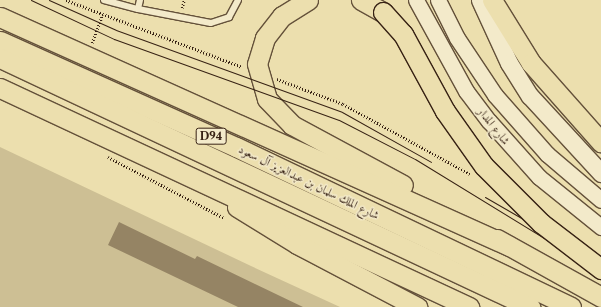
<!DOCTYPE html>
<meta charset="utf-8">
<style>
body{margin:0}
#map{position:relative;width:601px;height:307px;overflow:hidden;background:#ecdfae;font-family:"Libre Caslon Text",Amiri,serif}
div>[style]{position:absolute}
.green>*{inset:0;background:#cdbf94}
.building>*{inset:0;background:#958464}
.path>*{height:2.5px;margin-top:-1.25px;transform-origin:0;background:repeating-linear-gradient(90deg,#372214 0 1px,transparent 0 3px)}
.roads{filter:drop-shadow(1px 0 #64513a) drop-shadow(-1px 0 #64513a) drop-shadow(0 1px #64513a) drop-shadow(0 -1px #64513a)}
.service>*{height:6px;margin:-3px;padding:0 3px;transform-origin:3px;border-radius:3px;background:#f3eaca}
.tertiary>*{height:15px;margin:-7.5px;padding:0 7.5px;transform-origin:7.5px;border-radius:7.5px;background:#f3eaca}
.secondary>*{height:17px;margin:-8.5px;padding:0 8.5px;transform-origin:8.5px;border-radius:8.5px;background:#f3eaca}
.primary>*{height:19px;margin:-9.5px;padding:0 9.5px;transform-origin:9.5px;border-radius:9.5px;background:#ecdfae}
.tram>*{height:1px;margin:-0.5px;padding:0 0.5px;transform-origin:0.5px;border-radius:0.5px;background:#372214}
.bridges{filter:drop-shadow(1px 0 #372214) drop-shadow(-1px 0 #372214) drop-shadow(0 1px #372214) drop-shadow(0 -1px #372214)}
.primary-bridge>*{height:19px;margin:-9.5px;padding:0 9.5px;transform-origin:9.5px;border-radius:9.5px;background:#ecdfae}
span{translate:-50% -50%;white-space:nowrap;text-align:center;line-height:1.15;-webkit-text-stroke:3px #f3eaca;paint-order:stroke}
.shield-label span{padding:1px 3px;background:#f3eaca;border:1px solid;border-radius:3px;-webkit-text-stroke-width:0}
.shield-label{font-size:11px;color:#372214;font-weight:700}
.street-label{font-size:12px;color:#372214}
</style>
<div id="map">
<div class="green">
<div style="clip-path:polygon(0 147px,251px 266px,340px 307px,0 307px)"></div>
</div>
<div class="building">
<div style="clip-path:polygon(119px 222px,195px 259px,197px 256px,303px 307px,238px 307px,108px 245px)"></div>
</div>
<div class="path">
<div style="left:66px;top:0;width:188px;rotate:20.8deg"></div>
<div style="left:182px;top:8px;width:8px;rotate:-76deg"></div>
<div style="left:92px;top:43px;width:30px;rotate:-70deg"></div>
<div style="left:277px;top:79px;width:71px;rotate:20.7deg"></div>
<div style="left:343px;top:104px;width:145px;rotate:28.9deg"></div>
<div style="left:108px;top:157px;width:131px;rotate:27.7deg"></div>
</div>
<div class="roads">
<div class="service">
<div style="left:104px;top:0;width:35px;rotate:15deg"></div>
<div style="left:140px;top:0;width:9px;rotate:103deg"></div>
<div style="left:138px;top:9px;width:74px;rotate:10.9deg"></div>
<div style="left:211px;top:23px;width:19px;rotate:-18deg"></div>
<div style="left:229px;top:17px;width:19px;rotate:-62deg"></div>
</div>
<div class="tertiary">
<div style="left:416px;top:0;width:104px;rotate:61.2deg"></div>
<div style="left:466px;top:91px;width:38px;rotate:53deg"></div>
<div style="left:489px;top:121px;width:75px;rotate:48.2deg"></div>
<div style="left:539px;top:177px;width:80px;rotate:38.9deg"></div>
<div style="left:438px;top:0;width:42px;rotate:63.4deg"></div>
<div style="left:457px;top:38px;width:69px;rotate:56.3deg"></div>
<div style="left:495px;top:95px;width:79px;rotate:48.6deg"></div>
<div style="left:547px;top:154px;width:71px;rotate:40.4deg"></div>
</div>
<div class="secondary">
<div style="left:480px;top:0;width:69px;rotate:65.3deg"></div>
<div style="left:509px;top:63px;width:39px;rotate:58deg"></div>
<div style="left:530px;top:96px;width:105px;rotate:47.3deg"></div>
</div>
<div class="primary">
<div style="left:308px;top:0;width:31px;rotate:148deg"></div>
<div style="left:282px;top:16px;width:28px;rotate:128deg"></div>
<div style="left:265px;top:38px;width:27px;rotate:107deg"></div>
<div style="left:257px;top:64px;width:36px;rotate:74deg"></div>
<div style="left:267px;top:99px;width:36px;rotate:46deg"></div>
<div style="left:292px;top:125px;width:126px;rotate:28.4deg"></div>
<div style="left:361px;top:0;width:25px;rotate:29deg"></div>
<div style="left:492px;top:0;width:74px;rotate:58.2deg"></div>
<div style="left:531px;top:63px;width:106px;rotate:48.5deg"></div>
<div style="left:0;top:17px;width:558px;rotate:24.22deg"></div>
<div style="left:0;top:41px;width:259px;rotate:24.2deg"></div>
<div style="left:236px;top:147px;width:371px;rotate:25.5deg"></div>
<div style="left:0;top:58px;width:586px;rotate:25.16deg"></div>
<div style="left:0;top:88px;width:518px;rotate:25.03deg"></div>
<div style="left:237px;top:207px;width:70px;rotate:31.7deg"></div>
<div style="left:297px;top:244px;width:136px;rotate:27.7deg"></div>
<div style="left:497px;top:239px;width:119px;rotate:29.1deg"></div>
</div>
</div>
<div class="tram">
<div style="left:31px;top:0;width:92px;rotate:25.2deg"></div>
<div style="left:114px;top:39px;width:239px;rotate:19.8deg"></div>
<div style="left:339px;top:120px;width:85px;rotate:27.2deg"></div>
<div style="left:415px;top:159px;width:218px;rotate:31.5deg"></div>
<div style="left:49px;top:0;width:73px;rotate:24.1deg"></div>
<div style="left:116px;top:30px;width:240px;rotate:19.9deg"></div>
<div style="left:342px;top:112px;width:102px;rotate:29.3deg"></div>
<div style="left:485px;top:197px;width:134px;rotate:30deg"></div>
</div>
<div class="bridges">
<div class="primary-bridge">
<div style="left:383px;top:12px;width:30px;rotate:48deg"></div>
<div style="left:403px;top:34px;width:88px;rotate:61.4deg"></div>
<div style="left:445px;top:111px;width:67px;rotate:54.7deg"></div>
<div style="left:484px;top:166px;width:81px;rotate:45deg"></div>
<div style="left:541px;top:223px;width:76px;rotate:37.5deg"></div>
</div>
</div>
<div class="shield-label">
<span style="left:211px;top:136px">D94</span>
</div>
<div class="street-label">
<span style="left:494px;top:126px;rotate:52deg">شارع المدار</span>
<span style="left:309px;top:182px;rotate:26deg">شارع الملك سلمان بن عبدالعزيز آل سعود</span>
</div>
</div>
